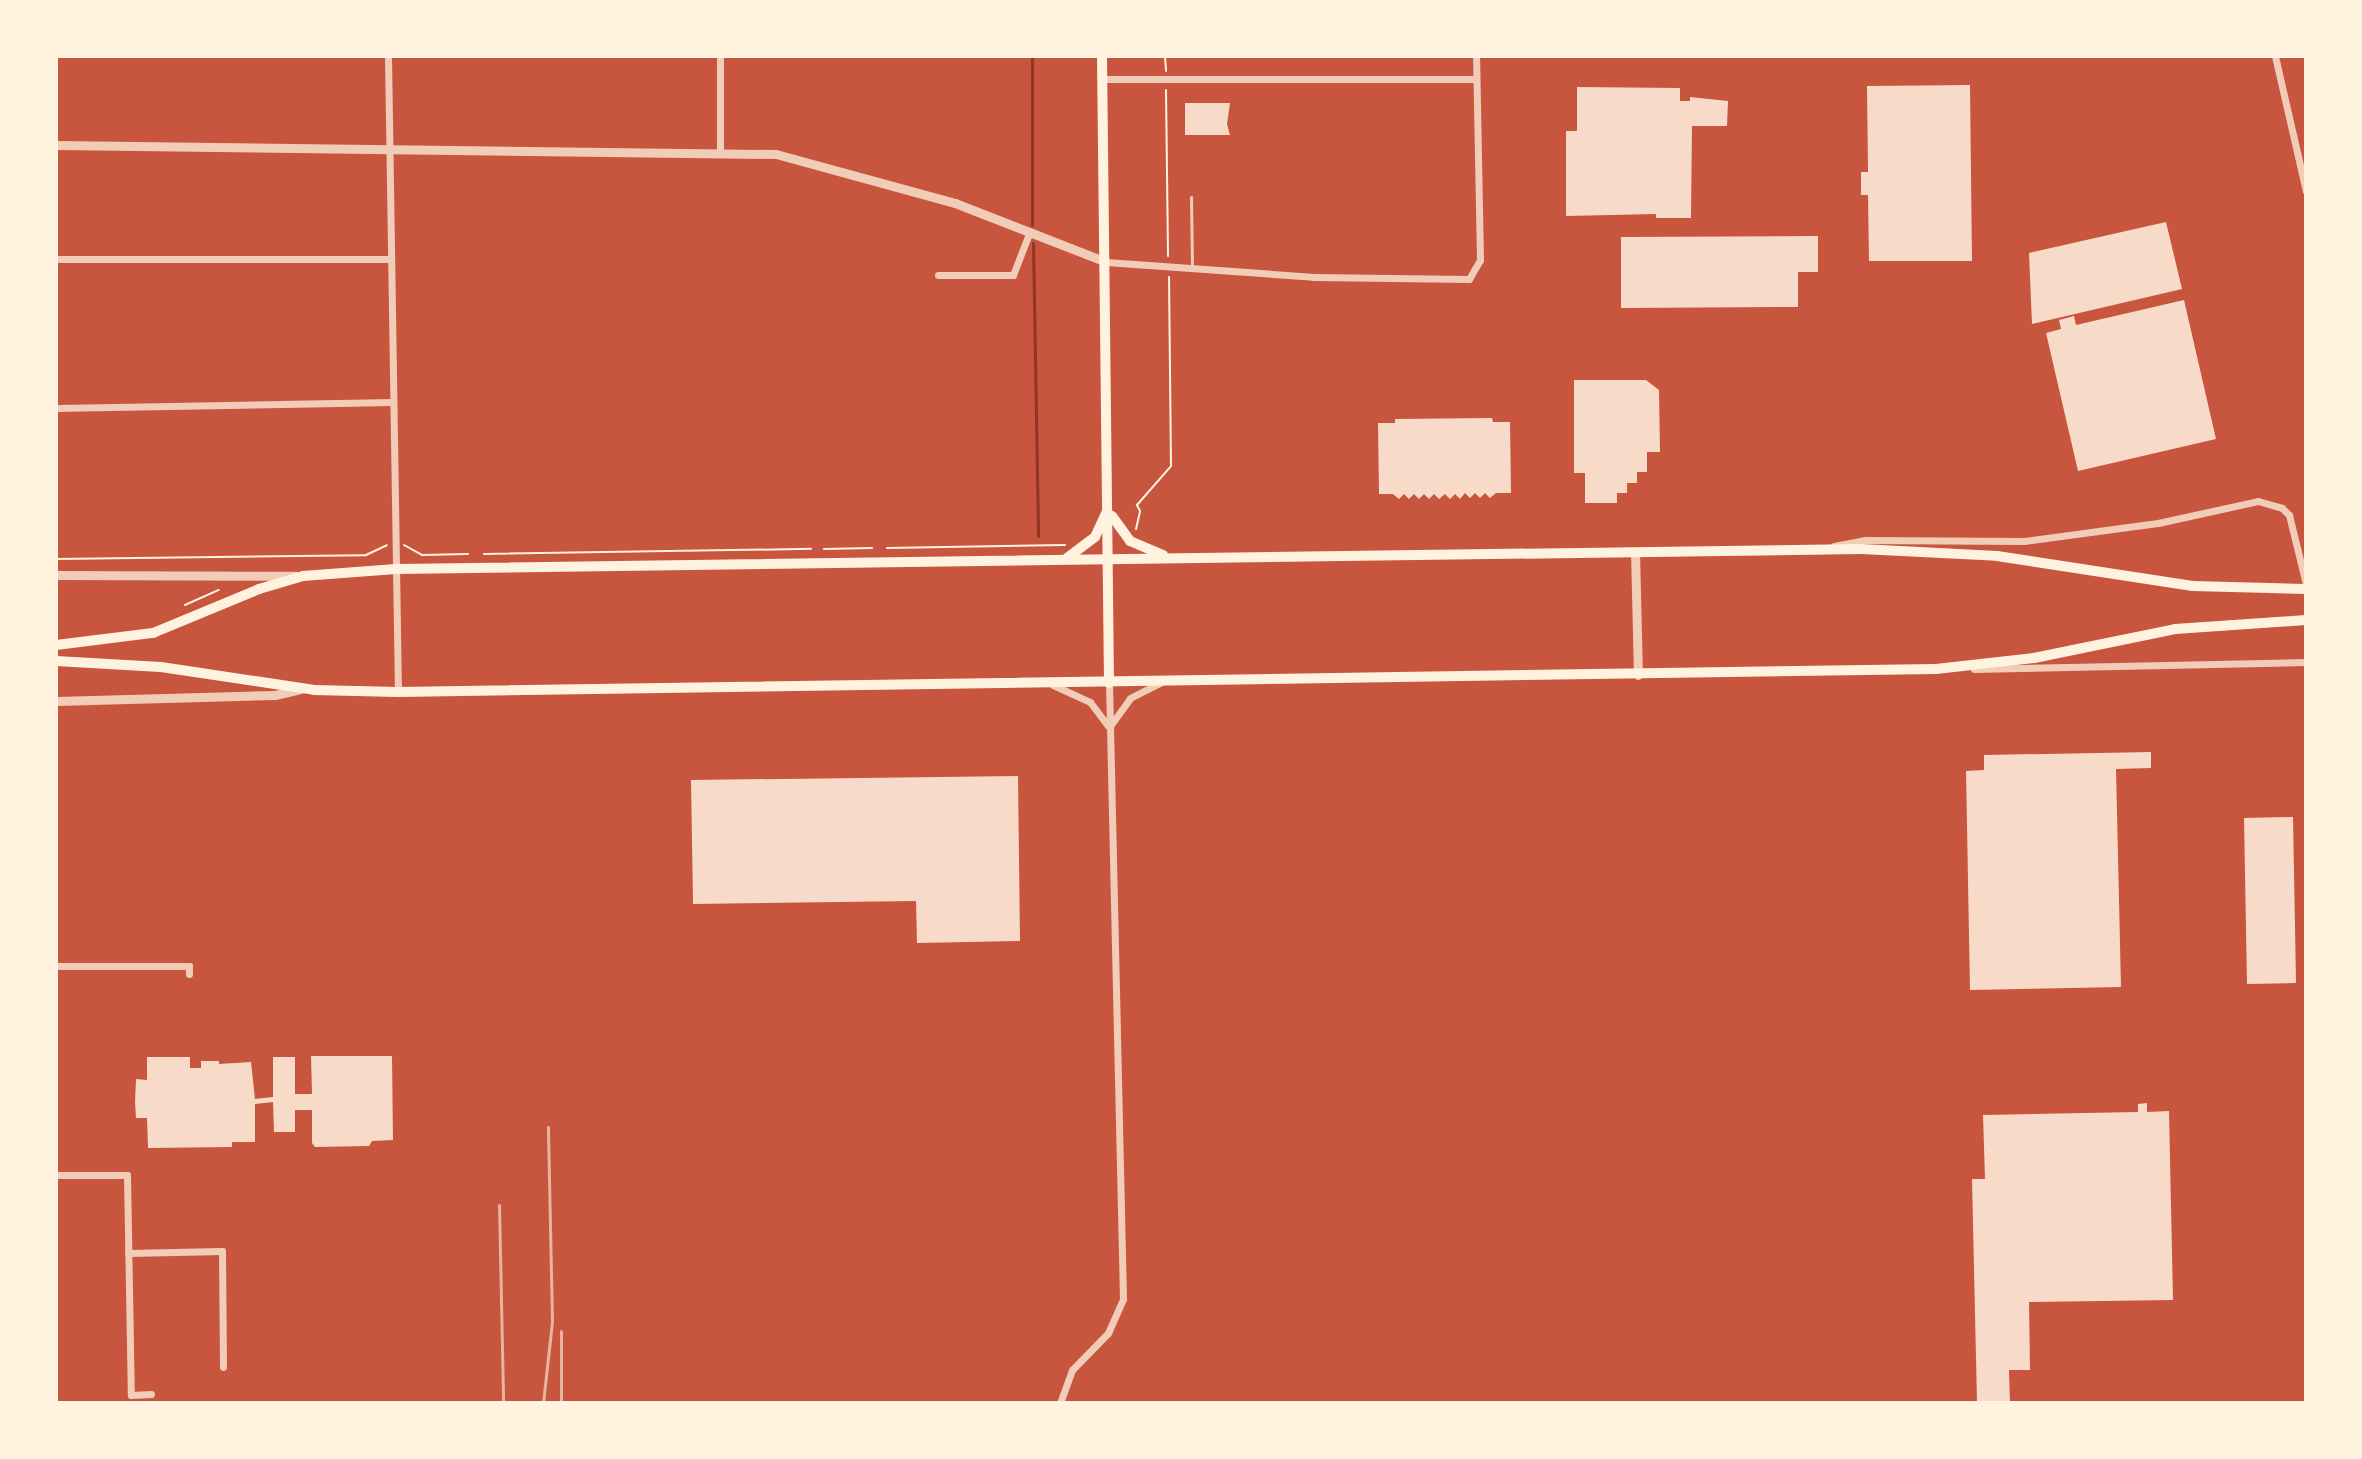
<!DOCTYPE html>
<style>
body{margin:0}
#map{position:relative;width:2362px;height:1459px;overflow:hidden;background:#c8553d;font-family:Poppins,sans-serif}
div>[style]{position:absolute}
.stream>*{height:3px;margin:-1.5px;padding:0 1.5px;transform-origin:1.5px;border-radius:1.5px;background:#8f3625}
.building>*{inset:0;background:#f7dbc8}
.path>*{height:2px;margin:-1px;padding:0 1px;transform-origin:1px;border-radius:1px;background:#fff3e0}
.service>*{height:3px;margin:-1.5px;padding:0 1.5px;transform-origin:1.5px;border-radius:1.5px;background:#f1ccb7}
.minor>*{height:7px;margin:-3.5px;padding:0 3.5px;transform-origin:3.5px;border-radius:3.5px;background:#f1ccb7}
.tertiary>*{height:9px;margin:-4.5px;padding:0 4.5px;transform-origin:4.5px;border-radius:4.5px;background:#f1ccb7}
.secondary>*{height:10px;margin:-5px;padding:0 5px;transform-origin:5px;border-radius:5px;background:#fff3e0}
.rail>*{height:3px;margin:-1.5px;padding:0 1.5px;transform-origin:1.5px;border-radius:1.5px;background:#e9b49f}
span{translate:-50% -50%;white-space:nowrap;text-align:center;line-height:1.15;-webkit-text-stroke:6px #fff3e0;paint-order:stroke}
.frame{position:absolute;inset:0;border:58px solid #fff3e0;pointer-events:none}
</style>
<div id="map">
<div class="stream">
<div style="left:1032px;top:56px;width:169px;rotate:90deg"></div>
<div style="left:1033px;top:243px;width:293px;rotate:89deg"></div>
</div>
<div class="building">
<div style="clip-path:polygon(1970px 85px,1972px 261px,1869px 261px,1868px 195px,1861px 195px,1861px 172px,1868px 172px,1867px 86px)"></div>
<div style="clip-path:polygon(1577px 87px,1680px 88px,1680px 101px,1690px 101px,1690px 97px,1728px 101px,1727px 126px,1692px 126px,1691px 218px,1656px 218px,1656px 214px,1566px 216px,1566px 131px,1577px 131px)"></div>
<div style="clip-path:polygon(1185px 103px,1230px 103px,1227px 124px,1230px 135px,1185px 135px)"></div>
<div style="clip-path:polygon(2166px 222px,2182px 289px,2032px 324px,2029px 253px)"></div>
<div style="clip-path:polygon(1818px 236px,1818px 272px,1798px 272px,1798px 307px,1621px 308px,1621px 237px)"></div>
<div style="clip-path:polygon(2184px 300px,2216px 439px,2078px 471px,2046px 333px,2061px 329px,2059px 320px,2074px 316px,2076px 325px)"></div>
<div style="clip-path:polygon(1574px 380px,1646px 380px,1659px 390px,1660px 452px,1647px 452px,1647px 472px,1637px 472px,1637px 483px,1627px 483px,1627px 493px,1617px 493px,1617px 503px,1585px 503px,1585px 473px,1574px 473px)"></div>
<div style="clip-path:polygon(1492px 418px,1493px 422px,1510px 422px,1511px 493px,1496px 493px,1490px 498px,1485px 493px,1480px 498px,1475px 493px,1470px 498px,1465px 493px,1460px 499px,1455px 494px,1450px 499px,1445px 494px,1439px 499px,1434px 494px,1429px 499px,1424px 494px,1419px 499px,1414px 494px,1409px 499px,1404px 494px,1399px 499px,1393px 494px,1379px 494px,1378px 423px,1395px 423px,1395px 419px)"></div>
<div style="clip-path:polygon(2151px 752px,2151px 768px,2116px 769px,2121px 987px,1970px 990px,1966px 771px,1984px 770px,1984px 755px)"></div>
<div style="clip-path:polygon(1018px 776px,1020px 941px,917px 943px,916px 901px,693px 904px,691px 780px)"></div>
<div style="clip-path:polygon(2293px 817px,2296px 983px,2247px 984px,2244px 818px)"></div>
<div style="clip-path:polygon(311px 1056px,392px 1056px,393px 1140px,372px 1141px,369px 1146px,315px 1147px,312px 1143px,312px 1110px,295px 1110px,295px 1132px,274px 1132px,273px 1102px,255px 1104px,255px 1142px,232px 1142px,232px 1147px,148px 1148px,147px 1118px,136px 1118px,135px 1102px,136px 1079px,147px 1080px,147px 1057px,190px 1057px,190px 1068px,201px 1068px,201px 1061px,219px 1061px,219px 1064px,251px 1062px,255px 1099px,273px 1097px,273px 1057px,295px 1057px,295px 1094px,312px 1094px)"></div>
<div style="clip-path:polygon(2147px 1103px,2147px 1112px,2169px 1111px,2173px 1300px,2029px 1302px,2030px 1370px,2009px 1370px,2010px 1403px,1977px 1403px,1972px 1179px,1985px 1179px,1983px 1115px,2138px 1112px,2138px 1104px)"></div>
</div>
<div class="path">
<div style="left:1165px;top:56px;width:15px;rotate:86deg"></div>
<div style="left:1166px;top:90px;width:166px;rotate:89.3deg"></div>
<div style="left:1136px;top:529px;width:18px;rotate:-77deg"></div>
<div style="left:1140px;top:511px;width:7px;rotate:-117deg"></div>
<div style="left:1137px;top:505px;width:52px;rotate:-48.9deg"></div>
<div style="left:1171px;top:466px;width:189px;rotate:-90.6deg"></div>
<div style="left:404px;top:545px;width:21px;rotate:29deg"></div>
<div style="left:422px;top:555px;width:46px;rotate:-1.2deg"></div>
<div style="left:887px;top:548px;width:178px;rotate:-1deg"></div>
<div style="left:824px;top:549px;width:48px;rotate:-1.2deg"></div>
<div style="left:484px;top:554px;width:327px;rotate:-0.9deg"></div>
<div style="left:56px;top:559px;width:310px;rotate:-0.7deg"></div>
<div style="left:366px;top:555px;width:23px;rotate:-25deg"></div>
<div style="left:185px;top:605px;width:37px;rotate:-24deg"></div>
</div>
<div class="service">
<div style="left:1191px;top:197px;width:72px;rotate:89.2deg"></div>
</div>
<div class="minor">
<div style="left:388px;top:56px;width:636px;rotate:89.1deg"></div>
<div style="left:720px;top:56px;width:95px;rotate:90deg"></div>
<div style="left:2275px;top:56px;width:139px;rotate:77.1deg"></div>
<div style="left:1103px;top:79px;width:373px"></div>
<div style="left:56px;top:259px;width:335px"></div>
<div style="left:1106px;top:262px;width:208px;rotate:4.1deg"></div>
<div style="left:1313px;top:277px;width:156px;rotate:0.7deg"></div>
<div style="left:1469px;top:279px;width:22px;rotate:-60deg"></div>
<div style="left:1480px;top:260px;width:204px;rotate:-91.1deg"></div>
<div style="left:938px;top:275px;width:75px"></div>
<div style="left:1013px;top:275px;width:47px;rotate:-68.9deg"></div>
<div style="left:56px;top:408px;width:337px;rotate:-1deg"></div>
<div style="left:1834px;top:546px;width:32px;rotate:-11deg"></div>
<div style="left:1865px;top:540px;width:159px;rotate:0.4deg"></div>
<div style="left:2024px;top:541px;width:135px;rotate:-7.7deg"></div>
<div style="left:2158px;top:523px;width:102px;rotate:-12.4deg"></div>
<div style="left:2258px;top:501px;width:25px;rotate:16deg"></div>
<div style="left:2282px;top:508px;width:10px;rotate:45deg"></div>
<div style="left:2289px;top:515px;width:71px;rotate:76.2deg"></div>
<div style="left:1974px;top:669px;width:332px;rotate:-1.2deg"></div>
<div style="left:1053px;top:685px;width:41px;rotate:24.7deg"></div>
<div style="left:1090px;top:702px;width:30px;rotate:53deg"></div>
<div style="left:1110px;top:726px;width:34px;rotate:-54deg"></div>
<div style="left:1130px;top:698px;width:34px;rotate:-27deg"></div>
<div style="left:56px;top:966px;width:133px"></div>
<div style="left:189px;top:966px;width:8px;rotate:90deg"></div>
<div style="left:56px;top:1175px;width:71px"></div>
<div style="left:127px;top:1175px;width:220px;rotate:89deg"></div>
<div style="left:131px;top:1395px;width:20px;rotate:-3deg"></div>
<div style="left:128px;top:1253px;width:94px;rotate:-1.2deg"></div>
<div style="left:222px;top:1251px;width:116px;rotate:89.5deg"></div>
<div style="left:1060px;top:1403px;width:35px;rotate:-70deg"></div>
<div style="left:1072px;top:1370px;width:52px;rotate:-45.8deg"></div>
<div style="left:1108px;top:1333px;width:37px;rotate:-66deg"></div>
<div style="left:1123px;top:1299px;width:616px;rotate:-91.3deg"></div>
</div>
<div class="tertiary">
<div style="left:56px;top:145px;width:720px;rotate:0.72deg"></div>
<div style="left:776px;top:154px;width:186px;rotate:15.3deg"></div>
<div style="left:955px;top:203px;width:162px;rotate:21.3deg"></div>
<div style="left:1635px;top:552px;width:123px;rotate:88.6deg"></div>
<div style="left:56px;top:575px;width:240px;rotate:0.2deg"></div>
<div style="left:56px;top:701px;width:219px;rotate:-1.6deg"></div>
<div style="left:275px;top:695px;width:26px;rotate:-13deg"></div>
</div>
<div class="secondary">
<div style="left:1102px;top:56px;width:627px;rotate:89.36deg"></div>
<div style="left:1112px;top:516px;width:31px;rotate:54deg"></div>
<div style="left:1130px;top:541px;width:36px;rotate:23deg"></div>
<div style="left:1067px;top:558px;width:35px;rotate:-37deg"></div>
<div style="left:1095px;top:537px;width:29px;rotate:-65deg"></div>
<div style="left:56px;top:645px;width:98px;rotate:-7.1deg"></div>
<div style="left:153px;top:633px;width:115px;rotate:-22.5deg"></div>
<div style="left:259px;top:589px;width:46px;rotate:-16.5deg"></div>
<div style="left:303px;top:576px;width:93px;rotate:-4.3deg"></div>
<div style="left:396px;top:569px;width:1465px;rotate:-0.78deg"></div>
<div style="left:1861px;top:549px;width:136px;rotate:2.9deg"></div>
<div style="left:1997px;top:556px;width:198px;rotate:8.7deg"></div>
<div style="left:2193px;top:586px;width:113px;rotate:1.5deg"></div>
<div style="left:56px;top:661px;width:105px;rotate:3.3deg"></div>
<div style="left:161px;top:667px;width:155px;rotate:8.5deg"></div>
<div style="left:314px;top:690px;width:84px;rotate:1.4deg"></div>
<div style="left:398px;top:692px;width:1538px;rotate:-0.86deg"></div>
<div style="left:1936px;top:669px;width:99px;rotate:-6.4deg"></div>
<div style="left:2034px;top:658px;width:144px;rotate:-11.6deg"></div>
<div style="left:2175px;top:629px;width:131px;rotate:-3.9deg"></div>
</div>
<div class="rail">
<div style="left:499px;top:1205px;width:198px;rotate:88.8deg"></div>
<div style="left:561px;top:1331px;width:72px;rotate:90deg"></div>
<div style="left:543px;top:1403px;width:82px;rotate:-83.7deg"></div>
<div style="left:552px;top:1321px;width:194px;rotate:-91.2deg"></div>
</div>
<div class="frame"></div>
</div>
